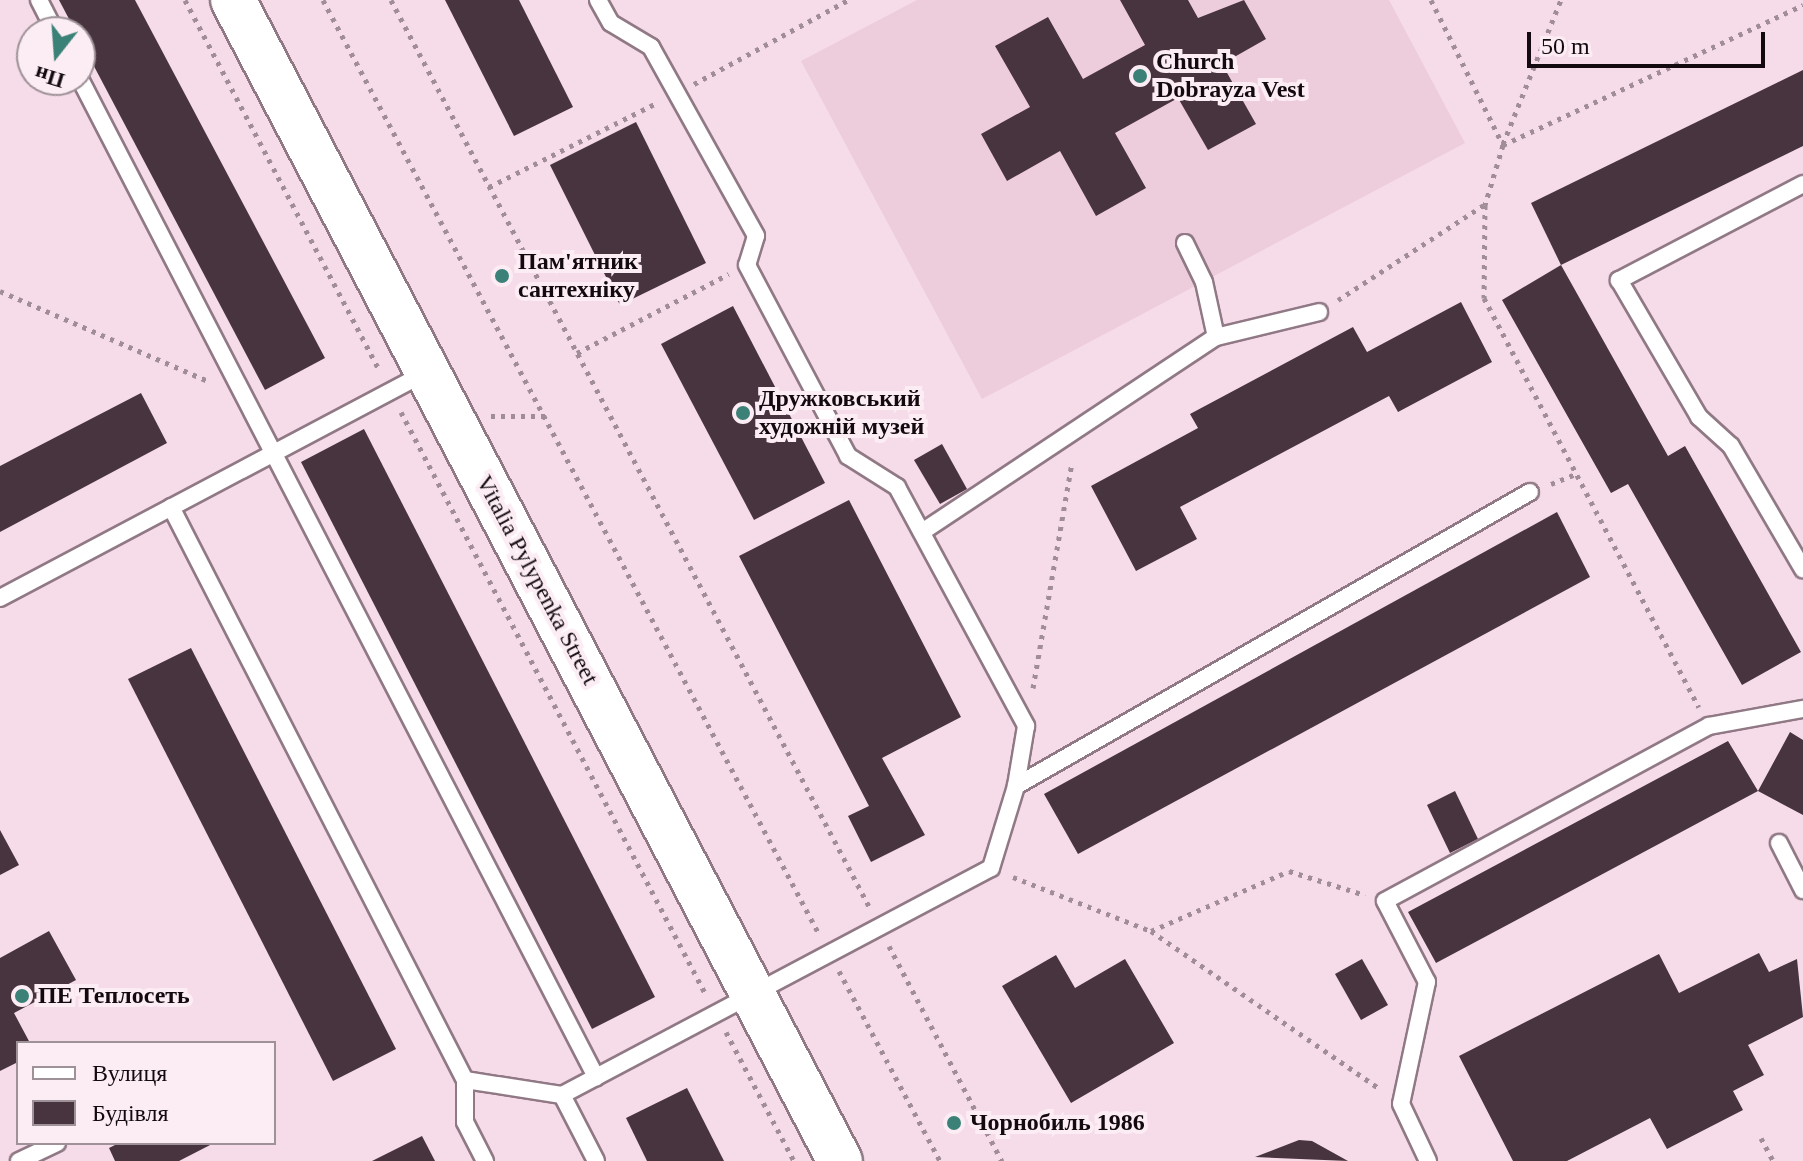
<!DOCTYPE html>
<meta charset="utf-8">
<style>
body{margin:0}
#map{position:relative;width:1803px;height:1161px;overflow:hidden;background:#f6dce9;font-family:Georgia,serif}
div>[style]{position:absolute}
.built>*{inset:0;background:#edccdc}
.building>*{inset:0;background:#48343e}
.path>*{height:5px;margin-top:-2.5px;transform-origin:0;background:repeating-linear-gradient(90deg,#a08d97 0 4px,transparent 0 10px)}
.roads{filter:drop-shadow(2px 0 #907985) drop-shadow(-2px 0 #907985) drop-shadow(0 2px #907985) drop-shadow(0 -2px #907985)}
.lane>*{height:16px;margin:-8px;padding:0 8px;transform-origin:8px;border-radius:8px;background:#fff}
.secondary>*{height:44px;margin:-22px;padding:0 22px;transform-origin:22px;border-radius:22px;background:#fff}
.dots>*{width:22px;height:22px;translate:-50% -50%;box-sizing:border-box;border:4px solid #fcecf4;border-radius:50%}
span{translate:-50% -50%;white-space:nowrap;text-align:center;line-height:1.15;-webkit-text-stroke:8px #fcecf4;paint-order:stroke}
.poi-label{font-size:24px;color:#120a0e;font-weight:700}
.left{translate:0 -50%;text-align:left}
.street-label{font-size:24px;color:#120a0e}
.legend{position:absolute;left:16px;top:1041px;width:260px;height:104px;box-sizing:border-box;background:#fcecf4;border:2px solid #9e9298;margin:0;padding:10px 14px;list-style:none;font-size:24px;color:#120a0e}
.legend li{display:flex;align-items:center;gap:16px;height:40px}
.legend b{width:40px;border:2px solid #9e9298}
.north{position:absolute;left:16px;top:16px;width:80px;height:80px;box-sizing:border-box;background:#fcecf4;border:2px solid #9e9298;border-radius:50%;rotate:197deg;font-size:22px;font-weight:700;line-height:32px;text-align:center;color:#120a0e}
.north::after{content:'';display:block;margin:auto;width:28px;height:36px;background:#3c8178;clip-path:polygon(50% 0,100% 100%,50% 72%,0 100%)}
.scale{position:absolute;left:1527px;top:32px;width:238px;height:36px;box-sizing:border-box;border:4px solid #120a0e;border-top:0;padding-left:10px;font-size:24px;line-height:28px;white-space:nowrap;color:#120a0e;-webkit-text-stroke:6px #fcecf4;paint-order:stroke}
</style>
<div id="map">
<div class="built">
<div style="clip-path:polygon(917px 0,1389px 0,1465px 143px,982px 399px,801px 61px)"></div>
</div>
<div class="building">
<div style="clip-path:polygon(59px 0,135px 0,325px 358px,265px 390px)"></div>
<div style="clip-path:polygon(445px 0,519px 0,573px 107px,514px 136px)"></div>
<div style="clip-path:polygon(1120px 0,1188px 0,1198px 18px,1244px 0,1266px 39px,1222px 64px,1256px 124px,1208px 150px,1178px 98px,1115px 133px,1146px 188px,1096px 216px,1060px 151px,1007px 181px,981px 134px,1030px 107px,995px 46px,1048px 17px,1083px 79px,1145px 45px)"></div>
<div style="clip-path:polygon(1803px 70px,1803px 146px,1561px 265px,1531px 203px)"></div>
<div style="clip-path:polygon(636px 122px,706px 263px,620px 305px,550px 165px)"></div>
<div style="clip-path:polygon(1561px 265px,1668px 456px,1685px 446px,1801px 652px,1742px 685px,1628px 484px,1611px 493px,1502px 300px)"></div>
<div style="clip-path:polygon(1461px 302px,1492px 362px,1398px 412px,1389px 396px,1180px 507px,1197px 539px,1136px 571px,1091px 486px,1198px 428px,1190px 414px,1353px 327px,1367px 352px)"></div>
<div style="clip-path:polygon(733px 306px,825px 483px,754px 520px,661px 344px)"></div>
<div style="clip-path:polygon(141px 393px,167px 443px,0 532px,0 466px)"></div>
<div style="clip-path:polygon(364px 429px,655px 997px,592px 1029px,301px 462px)"></div>
<div style="clip-path:polygon(942px 444px,967px 489px,940px 504px,914px 460px)"></div>
<div style="clip-path:polygon(849px 500px,961px 717px,882px 758px,925px 835px,871px 862px,848px 816px,869px 806px,739px 556px)"></div>
<div style="clip-path:polygon(1557px 512px,1590px 577px,1078px 854px,1044px 794px)"></div>
<div style="clip-path:polygon(191px 648px,396px 1049px,333px 1081px,128px 679px)"></div>
<div style="clip-path:polygon(1790px 732px,1803px 740px,1803px 815px,1758px 791px,1436px 963px,1408px 912px,1728px 741px,1758px 791px)"></div>
<div style="clip-path:polygon(1455px 791px,1478px 839px,1450px 853px,1427px 805px)"></div>
<div style="clip-path:polygon(0 830px,19px 865px,0 875px)"></div>
<div style="clip-path:polygon(49px 931px,76px 980px,14px 1013px,30px 1043px,18px 1043px,18px 1062px,0 1071px,0 958px)"></div>
<div style="clip-path:polygon(1759px 953px,1769px 972px,1797px 959px,1803px 1017px,1748px 1045px,1764px 1075px,1733px 1091px,1743px 1110px,1667px 1149px,1650px 1118px,1567px 1161px,1513px 1161px,1459px 1056px,1659px 954px,1679px 993px)"></div>
<div style="clip-path:polygon(1056px 955px,1075px 988px,1125px 959px,1174px 1043px,1071px 1103px,1002px 986px)"></div>
<div style="clip-path:polygon(1362px 959px,1388px 1005px,1361px 1020px,1335px 974px)"></div>
<div style="clip-path:polygon(687px 1088px,724px 1161px,647px 1161px,626px 1118px)"></div>
<div style="clip-path:polygon(422px 1136px,435px 1161px,372px 1161px)"></div>
<div style="clip-path:polygon(1299px 1140px,1312px 1141px,1348px 1161px,1255px 1157px)"></div>
<div style="clip-path:polygon(119px 1143px,214px 1143px,179px 1161px,115px 1161px,109px 1148px)"></div>
</div>
<div class="path">
<div style="left:185px;top:0;width:419px;rotate:62.3deg"></div>
<div style="left:323px;top:0;width:1058px;rotate:62.03deg"></div>
<div style="left:391px;top:0;width:1027px;rotate:62.19deg"></div>
<div style="left:1431px;top:0;width:162px;rotate:63.6deg"></div>
<div style="left:1503px;top:145px;width:63px;rotate:106.7deg"></div>
<div style="left:1485px;top:205px;width:93px;rotate:90.6deg"></div>
<div style="left:1484px;top:298px;width:462px;rotate:62.3deg"></div>
<div style="left:694px;top:84px;width:175px;rotate:-28.6deg"></div>
<div style="left:1503px;top:144px;width:155px;rotate:-68.1deg"></div>
<div style="left:1503px;top:145px;width:331px;rotate:-25deg"></div>
<div style="left:489px;top:187px;width:188px;rotate:-26.6deg"></div>
<div style="left:0;top:291px;width:227px;rotate:23.4deg"></div>
<div style="left:1338px;top:300px;width:174px;rotate:-33.1deg"></div>
<div style="left:577px;top:353px;width:171px;rotate:-27.5deg"></div>
<div style="left:401px;top:412px;width:658px;rotate:62.38deg"></div>
<div style="left:491px;top:416px;width:54px"></div>
<div style="left:1551px;top:484px;width:27px;rotate:-22deg"></div>
<div style="left:1033px;top:688px;width:229px;rotate:-80.2deg"></div>
<div style="left:1013px;top:877px;width:148px;rotate:21.4deg"></div>
<div style="left:1151px;top:931px;width:150px;rotate:-23.5deg"></div>
<div style="left:1289px;top:871px;width:80px;rotate:17.5deg"></div>
<div style="left:1151px;top:931px;width:278px;rotate:34.6deg"></div>
<div style="left:889px;top:946px;width:243px;rotate:62.3deg"></div>
<div style="left:839px;top:971px;width:215px;rotate:62deg"></div>
<div style="left:726px;top:1032px;width:146px;rotate:62.2deg"></div>
<div style="left:1761px;top:1138px;width:26px;rotate:62deg"></div>
</div>
<div class="roads">
<div class="lane">
<div style="left:39px;top:0;width:36px;rotate:63deg"></div>
<div style="left:598px;top:0;width:26px;rotate:61deg"></div>
<div style="left:611px;top:23px;width:47px;rotate:31deg"></div>
<div style="left:651px;top:47px;width:216px;rotate:60.9deg"></div>
<div style="left:756px;top:236px;width:30px;rotate:107deg"></div>
<div style="left:747px;top:265px;width:216px;rotate:62.1deg"></div>
<div style="left:848px;top:456px;width:58px;rotate:32.3deg"></div>
<div style="left:897px;top:487px;width:272px;rotate:61.6deg"></div>
<div style="left:1026px;top:726px;width:61px;rotate:99.5deg"></div>
<div style="left:80px;top:79px;width:1124px;rotate:62.66deg"></div>
<div style="left:1803px;top:184px;width:208px;rotate:152.4deg"></div>
<div style="left:1619px;top:280px;width:159px;rotate:59.7deg"></div>
<div style="left:1699px;top:417px;width:43px;rotate:42.2deg"></div>
<div style="left:1731px;top:446px;width:143px;rotate:59.7deg"></div>
<div style="left:1185px;top:243px;width:43px;rotate:64deg"></div>
<div style="left:1204px;top:282px;width:56px;rotate:77.7deg"></div>
<div style="left:171px;top:507px;width:644px;rotate:62.84deg"></div>
<div style="left:465px;top:1080px;width:98px;rotate:8.8deg"></div>
<div style="left:562px;top:1095px;width:74px;rotate:62.7deg"></div>
<div style="left:922px;top:532px;width:353px;rotate:-33.6deg"></div>
<div style="left:1216px;top:337px;width:106px;rotate:-13.6deg"></div>
<div style="left:0;top:598px;width:482px;rotate:-27.9deg"></div>
<div style="left:1779px;top:843px;width:53px;rotate:62.9deg"></div>
<div style="left:465px;top:1080px;width:42px;rotate:90deg"></div>
<div style="left:465px;top:1122px;width:44px;rotate:62.9deg"></div>
<div style="left:562px;top:1095px;width:485px;rotate:-27.9deg"></div>
<div style="left:991px;top:868px;width:86px;rotate:-73deg"></div>
<div style="left:1016px;top:786px;width:592px;rotate:-29.77deg"></div>
<div style="left:19px;top:1161px;width:42px;rotate:-25.3deg"></div>
<div style="left:1428px;top:1161px;width:63px;rotate:-115.3deg"></div>
<div style="left:1401px;top:1104px;width:125px;rotate:-78deg"></div>
<div style="left:1427px;top:982px;width:91px;rotate:-117.4deg"></div>
<div style="left:1385px;top:901px;width:368px;rotate:-28.4deg"></div>
<div style="left:1709px;top:726px;width:96px;rotate:-10.3deg"></div>
</div>
<div class="secondary">
<div style="left:233px;top:0;width:1310px;rotate:62.4deg"></div>
</div>
</div>
<div class="dots">
<div style="left:1140px;top:76px;background:#3c8178"></div>
<div style="left:502px;top:276px;background:#3c8178"></div>
<div style="left:743px;top:413px;background:#3c8178"></div>
<div style="left:22px;top:996px;background:#3c8178"></div>
<div style="left:954px;top:1123px;background:#3c8178"></div>
</div>
<div class="poi-label">
<span class="left" style="left:1156px;top:76px">Church<br>Dobrayza Vest</span>
<span class="left" style="left:518px;top:276px">Пам'ятник<br>сантехніку</span>
<span class="left" style="left:759px;top:413px">Дружковський<br>художній музей</span>
<span class="left" style="left:38px;top:996px">ПЕ Теплосеть</span>
<span class="left" style="left:970px;top:1123px">Чорнобиль 1986</span>
</div>
<div class="street-label">
<span style="left:537px;top:580px;rotate:62deg">Vitalia Pylypenka Street</span>
</div>
<ul class="legend">
<li><b style="height:10px;background:#fff"></b>Вулиця</li>
<li><b style="height:22px;background:#48343e"></b>Будівля</li>
</ul>
<div class="north">Пн</div>
<div class="scale">50 m</div>
</div>
